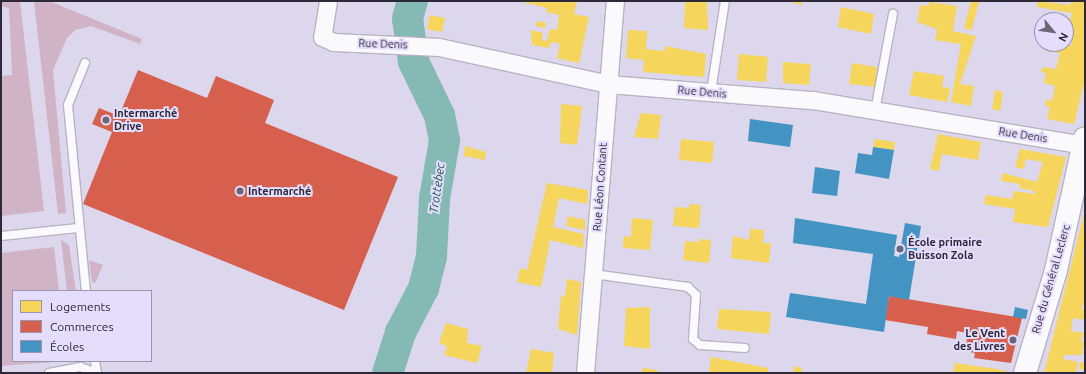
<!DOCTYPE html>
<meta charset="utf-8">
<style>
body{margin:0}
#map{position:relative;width:1086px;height:374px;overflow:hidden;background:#dcd7ec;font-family:Ubuntu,sans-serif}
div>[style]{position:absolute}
.green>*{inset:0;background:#d0b3c5}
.homes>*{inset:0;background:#f6d55c}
.shops>*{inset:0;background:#d6604d}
.schools>*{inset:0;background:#4393c3}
.river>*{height:31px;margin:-15.5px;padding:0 15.5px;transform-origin:15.5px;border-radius:15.5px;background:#84bab3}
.roads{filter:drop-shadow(1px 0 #b7b3c3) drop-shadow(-1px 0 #b7b3c3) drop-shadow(0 1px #b7b3c3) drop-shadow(0 -1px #b7b3c3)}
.service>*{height:8px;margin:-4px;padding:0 4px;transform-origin:4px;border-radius:4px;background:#faf9fc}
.minor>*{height:17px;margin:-8.5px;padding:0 8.5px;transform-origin:8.5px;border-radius:8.5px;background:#faf9fc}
.secondary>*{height:22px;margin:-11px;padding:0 11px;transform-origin:11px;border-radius:11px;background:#faf9fc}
.dots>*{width:11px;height:11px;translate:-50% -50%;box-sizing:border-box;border:2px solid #e4ddfc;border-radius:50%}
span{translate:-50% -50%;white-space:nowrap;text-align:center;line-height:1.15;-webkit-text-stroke:4px #e4ddfc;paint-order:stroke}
.street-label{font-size:11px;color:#2d2938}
.poi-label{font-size:11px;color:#2d2938;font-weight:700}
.left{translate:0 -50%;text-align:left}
.right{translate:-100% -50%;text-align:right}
.water-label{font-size:12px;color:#1b5b4e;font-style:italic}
.frame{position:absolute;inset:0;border:2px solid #2d2938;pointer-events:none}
.legend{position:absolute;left:12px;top:290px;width:140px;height:72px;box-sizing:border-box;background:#e4ddfc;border:1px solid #9b95ae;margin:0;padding:5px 7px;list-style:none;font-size:12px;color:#2d2938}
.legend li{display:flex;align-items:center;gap:8px;height:20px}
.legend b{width:20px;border:1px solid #9b95ae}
.north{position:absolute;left:1034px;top:12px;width:40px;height:40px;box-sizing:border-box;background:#e4ddfc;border:1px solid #9b95ae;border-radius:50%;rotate:119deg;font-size:11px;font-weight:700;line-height:16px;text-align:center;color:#2d2938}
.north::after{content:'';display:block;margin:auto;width:14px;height:18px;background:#6a6677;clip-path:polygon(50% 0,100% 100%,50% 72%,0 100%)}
</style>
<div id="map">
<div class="green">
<div style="clip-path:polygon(1px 1px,20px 1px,44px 211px,1px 216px,1px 76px,12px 75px,9px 8px,1px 6px)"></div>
<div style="clip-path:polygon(34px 1px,49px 1px,142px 39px,140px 44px,91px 26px,75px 30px,67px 38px,53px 70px,66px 213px,58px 214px)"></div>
<div style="clip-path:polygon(61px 240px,69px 245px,76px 291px,67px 291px)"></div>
<div style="clip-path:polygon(54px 247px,59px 291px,13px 291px,13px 361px,68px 361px,1px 366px,1px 253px)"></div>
<div style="clip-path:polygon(89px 260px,103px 265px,95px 283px,92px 282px)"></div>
</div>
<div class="homes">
<div style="clip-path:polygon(518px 1px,577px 1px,574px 14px,589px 17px,579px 63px,557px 58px,560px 44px,551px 42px,549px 48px,532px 45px,531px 30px,543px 33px,542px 40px,547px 41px,550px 29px,557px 30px,559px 15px,546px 12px,547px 8px)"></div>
<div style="clip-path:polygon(685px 1px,707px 1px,708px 30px,684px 28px)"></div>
<div style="clip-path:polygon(787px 1px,802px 1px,802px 5px)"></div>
<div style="clip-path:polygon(971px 1px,979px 1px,972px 30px,964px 28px)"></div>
<div style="clip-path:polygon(1038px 1px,1070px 5px,1071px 1px,1085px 1px,1085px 79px,1074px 124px,1047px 119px,1050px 107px,1045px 106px,1046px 99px,1052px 101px,1055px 86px,1044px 83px,1046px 73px,1041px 72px,1043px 67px,1056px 69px,1060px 53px,1054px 52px,1056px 44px,1072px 45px,1072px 35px,1067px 34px,1072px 13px,1037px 7px)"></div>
<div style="clip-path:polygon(929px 2px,957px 6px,953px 31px,976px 36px,960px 84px,974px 86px,971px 106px,951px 102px,961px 44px,935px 40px,937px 29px,917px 22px,920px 5px,929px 6px)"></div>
<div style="clip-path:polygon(841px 7px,874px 14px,871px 34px,838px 27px)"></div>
<div style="clip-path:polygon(430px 15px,445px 18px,442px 32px,427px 29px)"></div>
<div style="clip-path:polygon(537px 21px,546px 23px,545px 28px,536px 26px)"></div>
<div style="clip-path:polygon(628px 30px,647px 31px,646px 49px,665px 51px,665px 46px,706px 54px,704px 77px,643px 72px,644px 60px,626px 58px)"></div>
<div style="clip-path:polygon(739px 54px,768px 57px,766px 82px,737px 80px)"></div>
<div style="clip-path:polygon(783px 62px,811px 64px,809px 85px,783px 83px)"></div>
<div style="clip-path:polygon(852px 63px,877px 67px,875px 87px,849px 84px)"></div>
<div style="clip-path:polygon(914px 71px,944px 76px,942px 87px,950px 88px,947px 102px,909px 95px)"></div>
<div style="clip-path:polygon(995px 90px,1003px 92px,1000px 111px,992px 109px)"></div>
<div style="clip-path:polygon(561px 104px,582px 106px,577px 145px,560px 143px)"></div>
<div style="clip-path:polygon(641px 113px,661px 115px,658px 139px,634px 137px)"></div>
<div style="clip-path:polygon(938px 134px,981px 142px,978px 160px,942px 154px,939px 171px,930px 169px)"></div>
<div style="clip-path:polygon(681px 139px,714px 142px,712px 163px,679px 160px)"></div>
<div style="clip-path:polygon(875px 139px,895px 142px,894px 150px,873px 147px)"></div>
<div style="clip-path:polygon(465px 146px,486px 152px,485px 160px,464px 156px)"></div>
<div style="clip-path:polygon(1020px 149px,1066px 157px,1048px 227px,1013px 222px,1015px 209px,984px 204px,986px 195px,1012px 199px,1014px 191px,1034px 194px,1035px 191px,1019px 188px,1020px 184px,1001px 181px,1003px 173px,1037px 182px,1043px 162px,1026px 159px,1024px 169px,1015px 167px)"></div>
<div style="clip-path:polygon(547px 183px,588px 190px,587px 204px,559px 198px,553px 227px,584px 234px,583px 248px,550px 240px,541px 287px,517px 282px,520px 268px,527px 270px)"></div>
<div style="clip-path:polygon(689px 204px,701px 205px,699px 228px,673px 226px,675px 207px,689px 208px)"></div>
<div style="clip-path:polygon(1085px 210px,1085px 301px,1081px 309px,1085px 309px,1085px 320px,1073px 318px,1071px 331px,1084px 333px,1081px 341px,1084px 343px,1082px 355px,1064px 355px,1063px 359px,1078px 362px,1076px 373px,1044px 373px)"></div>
<div style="clip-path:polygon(568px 216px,585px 220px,585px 230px,566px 226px)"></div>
<div style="clip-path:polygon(632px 218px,653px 220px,650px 250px,623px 248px,624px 236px,631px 237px)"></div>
<div style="clip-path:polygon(750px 229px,764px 230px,763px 243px,771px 243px,769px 263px,731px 258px,733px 236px,749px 240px)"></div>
<div style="clip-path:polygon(699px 239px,711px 240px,709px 263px,683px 260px,685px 241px,699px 242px)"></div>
<div style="clip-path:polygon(567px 279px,581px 282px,577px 335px,558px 329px,561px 295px,565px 297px)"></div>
<div style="clip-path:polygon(650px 307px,650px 349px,624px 346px,626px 308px)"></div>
<div style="clip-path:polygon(719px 309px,771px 312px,769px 334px,717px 329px)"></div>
<div style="clip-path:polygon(446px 323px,468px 329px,467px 343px,482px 346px,477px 363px,444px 355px,447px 346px,440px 344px,440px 340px)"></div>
<div style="clip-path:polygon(531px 349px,554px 353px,552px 373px,526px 373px)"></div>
<div style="clip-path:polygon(711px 357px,768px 368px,768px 373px,709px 373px)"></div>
<div style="clip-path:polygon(1080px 362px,1085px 363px,1085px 370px,1079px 369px)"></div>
<div style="clip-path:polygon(955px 363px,997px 369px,1013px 373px,953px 373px)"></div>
<div style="clip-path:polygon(794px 366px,802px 368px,801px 373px,793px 373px)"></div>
<div style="clip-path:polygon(642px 368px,657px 370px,657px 373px,642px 373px)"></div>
</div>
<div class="shops">
<div style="clip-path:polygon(138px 70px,207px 98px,216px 76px,274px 100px,265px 123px,398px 177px,344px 310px,83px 204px,112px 132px,92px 124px,99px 108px,119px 116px)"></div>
<div style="clip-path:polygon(889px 296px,1022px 318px,1011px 363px,974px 358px,975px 353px,965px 351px,968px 333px,957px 331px,956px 339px,927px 334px,928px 327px,885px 320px)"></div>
</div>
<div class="schools">
<div style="clip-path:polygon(750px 119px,793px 125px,790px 147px,748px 141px)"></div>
<div style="clip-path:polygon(873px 147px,894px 150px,889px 179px,855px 173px,858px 153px,872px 155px)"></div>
<div style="clip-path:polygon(815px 167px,840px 171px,837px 196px,812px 193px)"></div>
<div style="clip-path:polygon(795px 218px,897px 235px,894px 256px,899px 257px,905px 223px,921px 226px,909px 300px,889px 296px,884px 332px,786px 317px,790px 293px,866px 304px,873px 254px,793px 243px)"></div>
<div style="clip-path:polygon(1015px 307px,1028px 310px,1026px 319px,1013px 317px)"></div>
</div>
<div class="river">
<div style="left:387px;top:373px;width:43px;rotate:-72.4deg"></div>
<div style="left:400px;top:332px;width:50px;rotate:-62.4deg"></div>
<div style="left:423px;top:288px;width:33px;rotate:-76deg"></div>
<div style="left:431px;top:256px;width:58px;rotate:-87deg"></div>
<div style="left:434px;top:198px;width:59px;rotate:-80.2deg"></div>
<div style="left:444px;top:140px;width:25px;rotate:-101deg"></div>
<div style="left:439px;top:115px;width:60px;rotate:-115.7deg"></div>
<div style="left:413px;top:61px;width:43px;rotate:-97.9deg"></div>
<div style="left:407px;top:18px;width:18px;rotate:-74deg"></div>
</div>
<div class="roads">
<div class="service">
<div style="left:85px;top:63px;width:45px;rotate:112deg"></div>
<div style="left:68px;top:105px;width:187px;rotate:84.5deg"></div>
<div style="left:711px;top:92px;width:92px;rotate:-81.3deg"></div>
<div style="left:875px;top:111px;width:99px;rotate:-79.5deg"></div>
<div style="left:1px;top:236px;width:78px;rotate:-5.9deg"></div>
<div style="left:593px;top:274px;width:96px;rotate:7.8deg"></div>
<div style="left:688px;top:287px;width:11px;rotate:45deg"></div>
<div style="left:696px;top:295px;width:44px;rotate:93.9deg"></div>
<div style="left:693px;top:339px;width:9px;rotate:41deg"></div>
<div style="left:700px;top:345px;width:45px;rotate:3.8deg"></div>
<div style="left:95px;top:361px;width:12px;rotate:81deg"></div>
<div style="left:49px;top:373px;width:32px;rotate:-11deg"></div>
<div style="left:80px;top:367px;width:18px;rotate:19deg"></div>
</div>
<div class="minor">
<div style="left:328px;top:1px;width:36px;rotate:99deg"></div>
<div style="left:322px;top:37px;width:13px;rotate:23deg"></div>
<div style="left:334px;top:42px;width:105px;rotate:2.7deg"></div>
<div style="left:439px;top:47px;width:173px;rotate:12.3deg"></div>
<div style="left:608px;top:84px;width:206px;rotate:4.5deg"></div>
<div style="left:813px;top:100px;width:275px;rotate:9.4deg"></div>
<div style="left:585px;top:373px;width:373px;rotate:-85.4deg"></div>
</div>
<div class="secondary">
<div style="left:1025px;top:373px;width:108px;rotate:-73.2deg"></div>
<div style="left:1056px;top:270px;width:135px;rotate:-77.6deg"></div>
</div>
</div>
<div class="dots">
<div style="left:106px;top:120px;background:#6a6677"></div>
<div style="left:240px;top:191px;background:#6a6677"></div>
<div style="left:900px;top:249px;background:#6a6677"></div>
<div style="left:1013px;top:340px;background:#6a6677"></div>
</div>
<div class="street-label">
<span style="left:383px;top:44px;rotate:2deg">Rue Denis</span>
<span style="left:702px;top:92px;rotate:5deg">Rue Denis</span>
<span style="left:1023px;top:135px;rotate:9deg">Rue Denis</span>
<span style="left:600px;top:187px;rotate:-86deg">Rue Léon Contant</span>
<span style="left:1051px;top:279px;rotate:-74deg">Rue du Général Leclerc</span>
</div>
<div class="poi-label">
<span class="left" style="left:114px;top:120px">Intermarché<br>Drive</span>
<span class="left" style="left:248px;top:191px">Intermarché</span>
<span class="left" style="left:908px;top:249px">École primaire<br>Buisson Zola</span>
<span class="right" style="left:1005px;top:340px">Le Vent<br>des Livres</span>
</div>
<div class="water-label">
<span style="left:437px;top:188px;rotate:-82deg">Trottebec</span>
</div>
<div class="frame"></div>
<ul class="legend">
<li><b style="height:11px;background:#f6d55c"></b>Logements</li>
<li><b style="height:11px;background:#d6604d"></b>Commerces</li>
<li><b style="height:11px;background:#4393c3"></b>Écoles</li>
</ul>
<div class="north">N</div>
</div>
